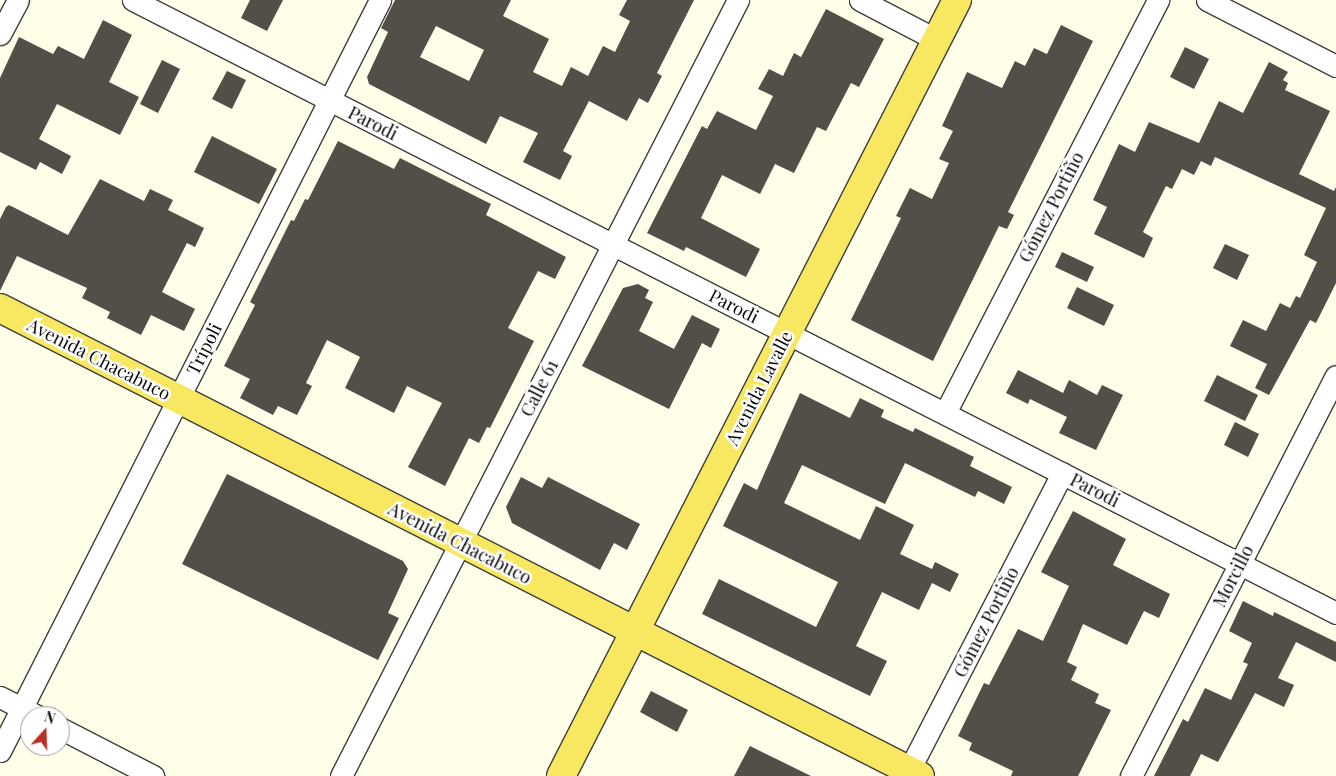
<!DOCTYPE html>
<meta charset="utf-8">
<style>
body{margin:0}
#map{position:relative;width:1336px;height:776px;overflow:hidden;background:#fffee9;font-family:"Playfair Display",serif}
div>[style]{position:absolute}
.building>*{inset:0;background:#534e47}
.roads{filter:drop-shadow(1px 0 #3e3e3e) drop-shadow(-1px 0 #3e3e3e) drop-shadow(0 1px #3e3e3e) drop-shadow(0 -1px #3e3e3e)}
.street>*{height:21px;margin:-10.5px;padding:0 10.5px;transform-origin:10.5px;border-radius:10.5px;background:#fff}
.primary>*{height:28px;margin:-14px;padding:0 14px;transform-origin:14px;border-radius:14px;background:#f8e760}
span{translate:-50% -50%;white-space:nowrap;text-align:center;line-height:1.15;-webkit-text-stroke:5px #fff;paint-order:stroke}
.street-label{font-size:18px;color:#0b0b0b}
.north{position:absolute;left:20px;top:706px;width:50px;height:50px;box-sizing:border-box;background:#fff;border:1px solid #9d9d9d;border-radius:50%;rotate:20deg;font-size:14px;font-weight:700;line-height:20px;text-align:center;color:#0b0b0b}
.north::after{content:'';display:block;margin:auto;width:18px;height:22px;background:#ba3124;clip-path:polygon(50% 0,100% 100%,50% 72%,0 100%)}
</style>
<div id="map">
<div class="building">
<div style="clip-path:polygon(250px 0,283px 0,267px 31px,241px 18px)"></div>
<div style="clip-path:polygon(evenodd,395px 0,511px 0,503px 16px,549px 39px,533px 72px,562px 86px,571px 67px,588px 76px,603px 46px,615px 52px,630px 21px,619px 15px,627px 0,694px 0,657px 73px,662px 76px,648px 103px,639px 98px,627px 121px,589px 101px,563px 151px,572px 156px,560px 180px,523px 162px,538px 133px,500px 116px,486px 144px,369px 84px,367px 77px,388px 32px,381px 28px,395px 0,436px 26px,484px 50px,469px 81px,420px 57px,436px 26px)"></div>
<div style="clip-path:polygon(826px 9px,884px 39px,859px 87px,851px 83px,826px 131px,817px 127px,794px 173px,775px 164px,760px 194px,722px 175px,701px 218px,760px 249px,746px 277px,686px 247px,684px 251px,647px 233px,702px 126px,707px 129px,717px 111px,756px 130px,773px 96px,758px 89px,769px 69px,783px 76px,794px 53px,801px 57px)"></div>
<div style="clip-path:polygon(103px 20px,132px 35px,109px 82px,139px 97px,120px 135px,57px 104px,39px 139px,71px 156px,62px 174px,40px 162px,36px 170px,0 152px,0 78px,19px 37px,53px 54px,58px 46px,84px 59px)"></div>
<div style="clip-path:polygon(1061px 25px,1093px 41px,1008px 212px,1014px 215px,1007px 229px,999px 226px,933px 361px,851px 320px,901px 218px,896px 216px,910px 188px,932px 199px,949px 163px,939px 159px,953px 131px,942px 126px,967px 72px,1002px 88px,1015px 61px,1025px 66px,1034px 48px,1047px 54px)"></div>
<div style="clip-path:polygon(1185px 47px,1209px 59px,1194px 89px,1170px 77px)"></div>
<div style="clip-path:polygon(162px 60px,180px 69px,158px 113px,140px 104px)"></div>
<div style="clip-path:polygon(1269px 62px,1288px 72px,1283px 80px,1288px 83px,1285px 90px,1330px 111px,1299px 174px,1334px 191px,1336px 187px,1336px 283px,1316px 323px,1310px 320px,1269px 395px,1255px 388px,1267px 364px,1230px 346px,1243px 320px,1266px 331px,1280px 303px,1290px 308px,1296px 296px,1300px 298px,1317px 262px,1304px 255px,1326px 208px,1215px 157px,1211px 166px,1201px 161px,1194px 175px,1182px 169px,1172px 189px,1166px 186px,1143px 232px,1153px 238px,1144px 258px,1094px 234px,1107px 207px,1093px 200px,1119px 144px,1135px 152px,1149px 122px,1199px 143px,1219px 101px,1243px 113px)"></div>
<div style="clip-path:polygon(227px 71px,246px 80px,232px 109px,212px 99px)"></div>
<div style="clip-path:polygon(212px 136px,277px 169px,259px 204px,194px 172px)"></div>
<div style="clip-path:polygon(338px 141px,394px 169px,400px 158px,491px 204px,486px 215px,566px 257px,555px 279px,538px 271px,508px 328px,534px 341px,490px 428px,487px 427px,479px 443px,469px 438px,445px 486px,408px 467px,442px 403px,407px 386px,394px 413px,345px 388px,360px 357px,327px 340px,306px 383px,312px 386px,297px 415px,278px 406px,273px 415px,240px 398px,250px 379px,224px 366px,255px 305px,250px 302px,291px 220px,294px 221px,305px 199px,308px 200px)"></div>
<div style="clip-path:polygon(100px 179px,144px 201px,150px 189px,173px 200px,168px 210px,204px 228px,195px 247px,187px 243px,162px 292px,195px 309px,184px 331px,151px 315px,141px 335px,107px 318px,110px 312px,82px 298px,87px 288px,17px 256px,0 291px,0 219px,6px 207px,9px 205px,68px 235px)"></div>
<div style="clip-path:polygon(1225px 244px,1249px 255px,1237px 280px,1213px 268px)"></div>
<div style="clip-path:polygon(1062px 252px,1094px 267px,1087px 282px,1055px 267px)"></div>
<div style="clip-path:polygon(638px 284px,649px 290px,645px 298px,653px 302px,639px 331px,674px 349px,692px 315px,720px 329px,711px 348px,702px 343px,669px 409px,582px 366px,623px 288px)"></div>
<div style="clip-path:polygon(1077px 287px,1114px 305px,1104px 326px,1067px 308px)"></div>
<div style="clip-path:polygon(1018px 370px,1063px 393px,1069px 380px,1097px 395px,1102px 385px,1123px 395px,1096px 450px,1059px 433px,1067px 417px,1030px 399px,1028px 404px,1006px 393px)"></div>
<div style="clip-path:polygon(1217px 375px,1258px 395px,1245px 421px,1204px 401px)"></div>
<div style="clip-path:polygon(800px 393px,850px 418px,860px 398px,884px 410px,881px 417px,913px 432px,915px 428px,974px 457px,970px 466px,1012px 487px,1004px 504px,978px 491px,975px 497px,905px 463px,885px 504px,802px 465px,784px 503px,860px 540px,876px 506px,914px 525px,900px 554px,932px 569px,935px 562px,959px 574px,950px 592px,932px 583px,919px 610px,882px 592px,856px 646px,887px 661px,870px 696px,702px 614px,719px 579px,816px 627px,838px 582px,723px 526px,744px 483px,757px 490px)"></div>
<div style="clip-path:polygon(1235px 422px,1259px 434px,1248px 457px,1224px 445px)"></div>
<div style="clip-path:polygon(227px 474px,403px 561px,408px 569px,388px 613px,399px 618px,378px 660px,182px 564px)"></div>
<div style="clip-path:polygon(521px 477px,542px 488px,548px 477px,640px 524px,627px 550px,614px 543px,600px 570px,512px 523px,506px 507px)"></div>
<div style="clip-path:polygon(1073px 511px,1126px 539px,1113px 565px,1170px 594px,1159px 618px,1144px 611px,1127px 645px,1083px 624px,1067px 662px,1077px 667px,1071px 680px,1099px 694px,1095px 703px,1111px 710px,1078px 776px,1011px 776px,1013px 771px,969px 750px,972px 743px,958px 736px,984px 683px,989px 685px,1018px 629px,1043px 641px,1069px 586px,1041px 572px)"></div>
<div style="clip-path:polygon(1243px 601px,1273px 616px,1274px 612px,1336px 642px,1336px 662px,1296px 642px,1278px 678px,1294px 685px,1284px 707px,1255px 693px,1218px 762px,1201px 754px,1190px 776px,1154px 776px,1183px 719px,1188px 722px,1205px 688px,1231px 700px,1248px 664px,1243px 662px,1252px 643px,1229px 631px)"></div>
<div style="clip-path:polygon(651px 691px,688px 710px,677px 732px,640px 712px)"></div>
<div style="clip-path:polygon(750px 746px,811px 776px,734px 776px)"></div>
</div>
<div class="roads">
<div class="street">
<div style="left:133px;top:0;width:1350px;rotate:27deg"></div>
<div style="left:860px;top:0;width:87px;rotate:27.5deg"></div>
<div style="left:1207px;top:0;width:145px;rotate:27.1deg"></div>
<div style="left:0;top:34px;width:38px;rotate:-62deg"></div>
<div style="left:945px;top:413px;width:465px;rotate:-62.7deg"></div>
<div style="left:0;top:697px;width:42px;rotate:27.2deg"></div>
<div style="left:60px;top:728px;width:105px;rotate:27.3deg"></div>
<div style="left:0;top:751px;width:842px;rotate:-63.16deg"></div>
<div style="left:909px;top:770px;width:334px;rotate:-62.7deg"></div>
<div style="left:341px;top:776px;width:872px;rotate:-62.91deg"></div>
<div style="left:1131px;top:776px;width:449px;rotate:-62.9deg"></div>
</div>
<div class="primary">
<div style="left:0;top:308px;width:1032px;rotate:26.96deg"></div>
<div style="left:561px;top:776px;width:871px;rotate:-62.96deg"></div>
</div>
</div>
<div class="street-label">
<span style="left:373px;top:123px;rotate:27deg">Parodi</span>
<span style="left:1051px;top:207px;rotate:-63deg">Gómez Portiño</span>
<span style="left:734px;top:306px;rotate:27deg">Parodi</span>
<span style="left:204px;top:349px;rotate:-63deg">Trípoli</span>
<span style="left:99px;top:359px;rotate:27deg">Avenida Chacabuco</span>
<span style="left:539px;top:388px;rotate:-63deg">Calle 61</span>
<span style="left:759px;top:388px;rotate:-63deg">Avenida Lavalle</span>
<span style="left:1095px;top:490px;rotate:27deg">Parodi</span>
<span style="left:460px;top:543px;rotate:27deg">Avenida Chacabuco</span>
<span style="left:1233px;top:576px;rotate:-63deg">Morcillo</span>
<span style="left:986px;top:622px;rotate:-63deg">Gómez Portiño</span>
</div>
<div class="north">N</div>
</div>
